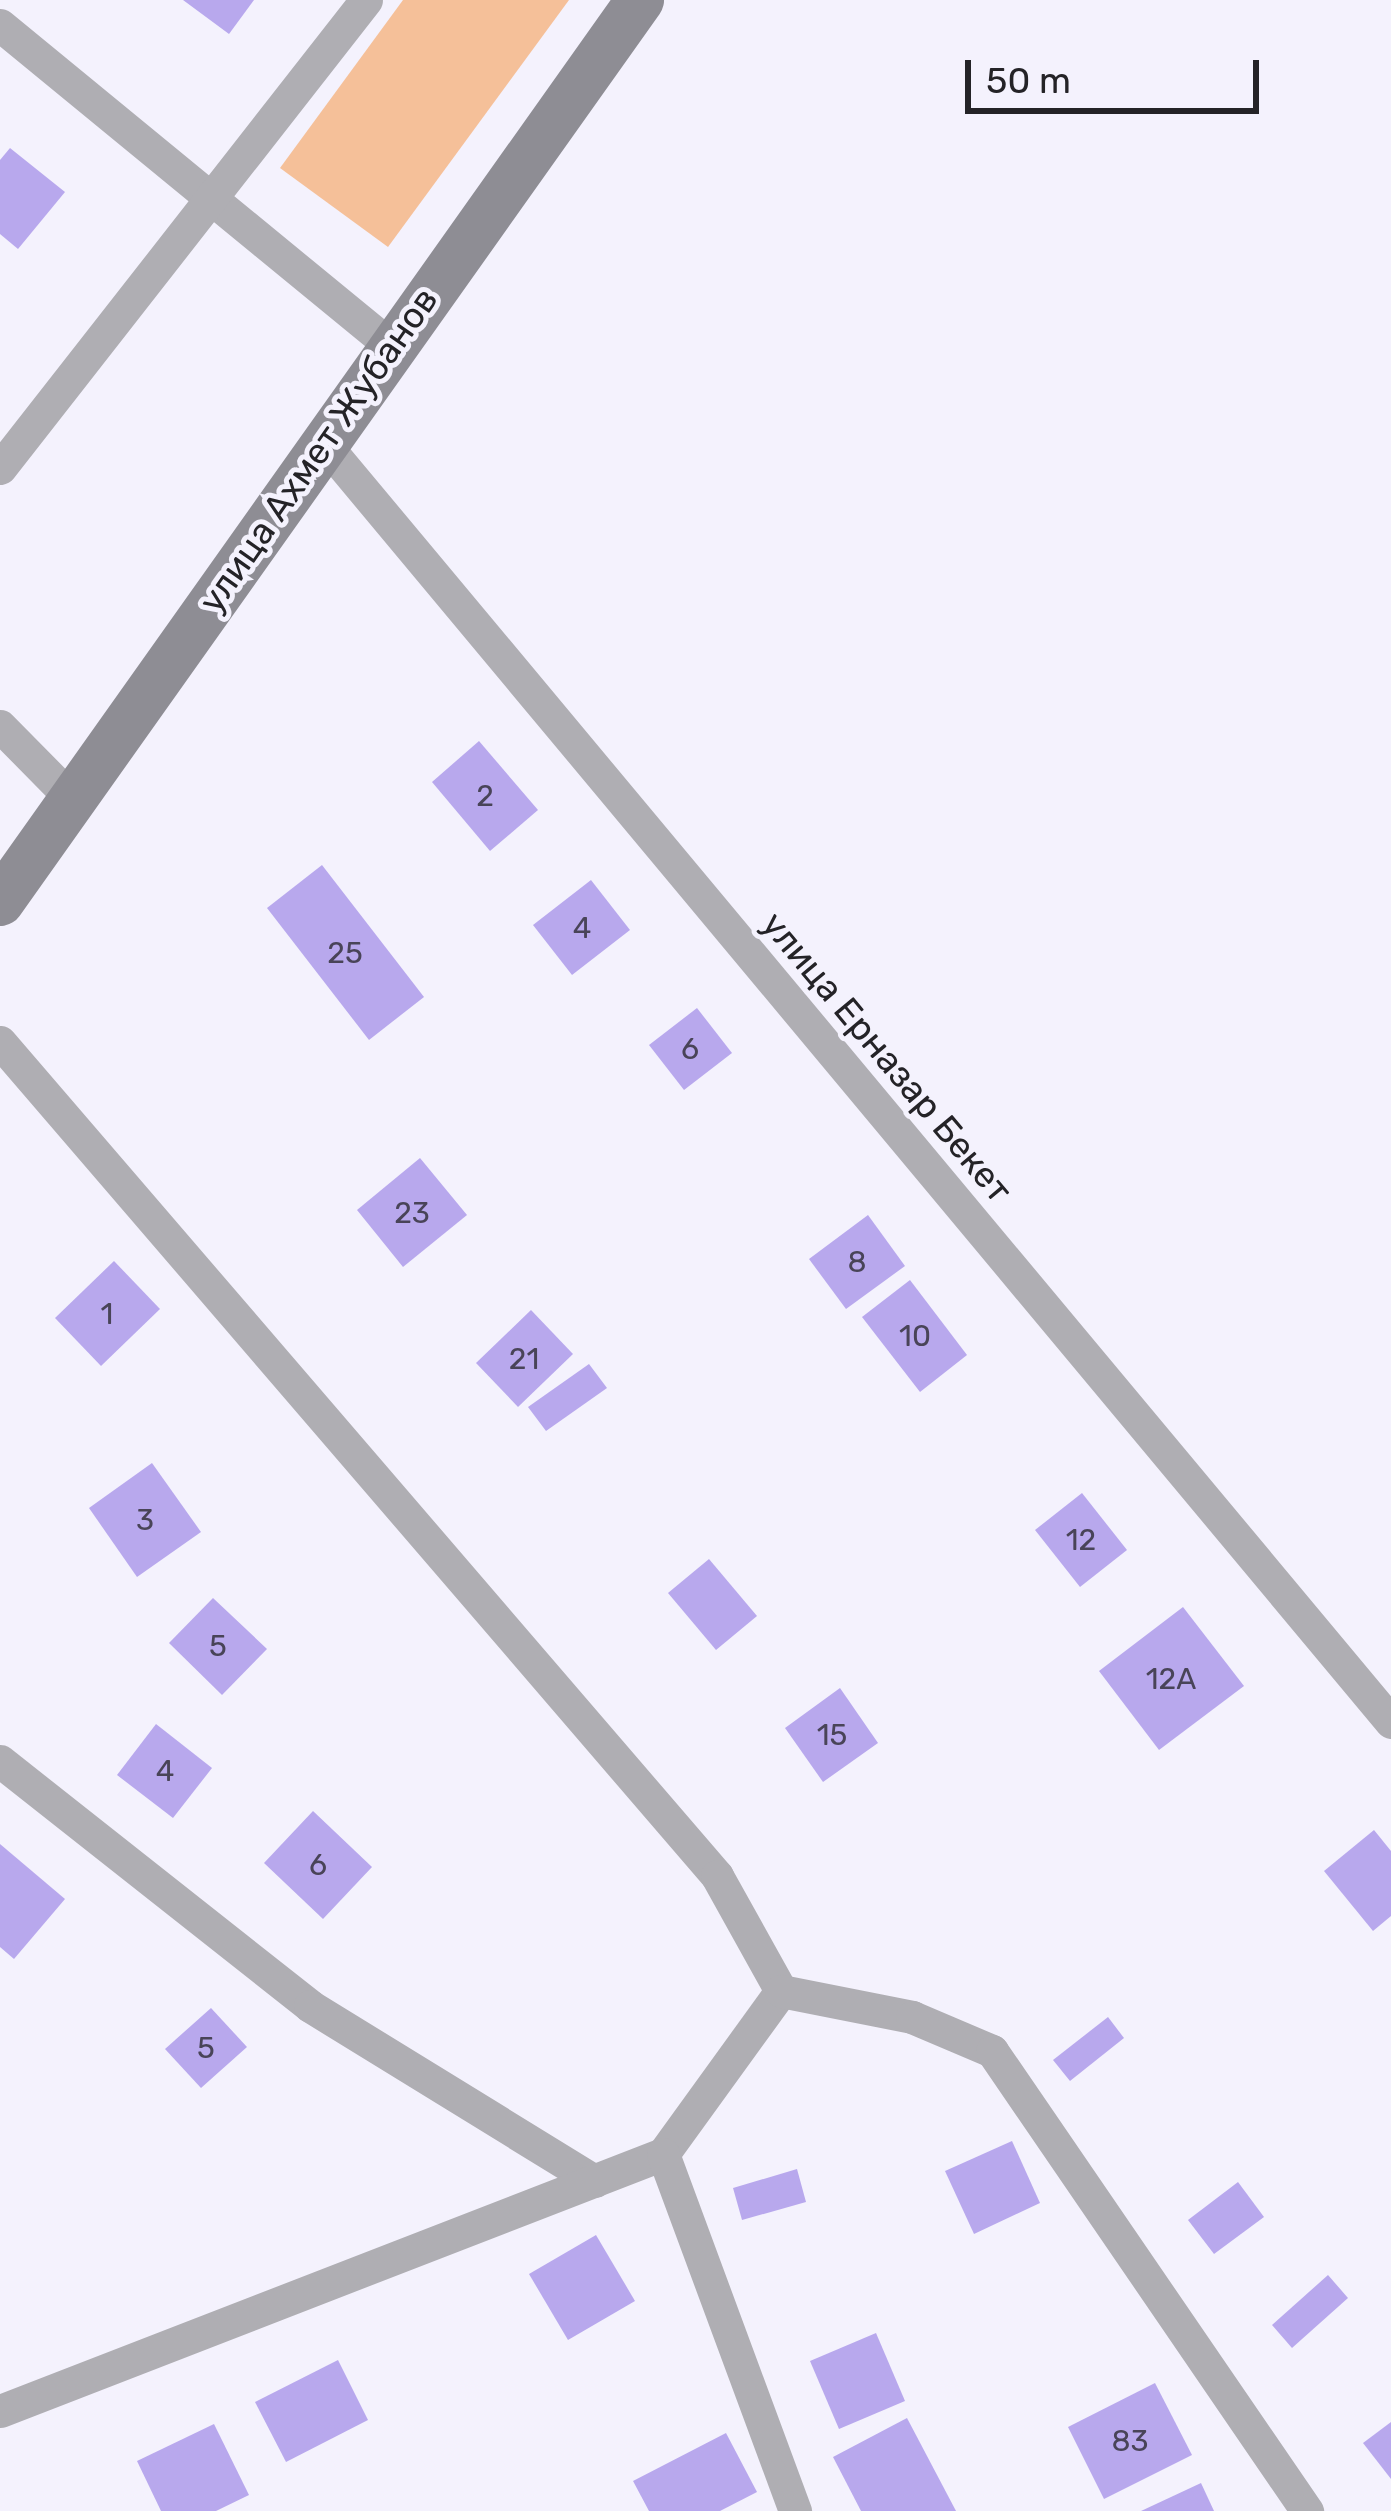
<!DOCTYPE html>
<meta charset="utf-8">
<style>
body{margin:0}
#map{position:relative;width:1391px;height:2511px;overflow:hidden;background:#f4f2fd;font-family:Rubik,sans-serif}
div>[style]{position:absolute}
.green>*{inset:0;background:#f5c099}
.building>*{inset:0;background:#b8a8ed}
.minor>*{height:33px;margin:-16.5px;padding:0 16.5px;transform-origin:16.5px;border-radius:16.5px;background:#afaeb3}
.secondary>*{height:48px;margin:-24px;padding:0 24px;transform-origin:24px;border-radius:24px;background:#8e8d94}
span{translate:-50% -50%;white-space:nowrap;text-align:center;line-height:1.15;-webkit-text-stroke:10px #f4f2fd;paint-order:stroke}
.number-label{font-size:30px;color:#494458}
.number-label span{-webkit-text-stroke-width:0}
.street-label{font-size:36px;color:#242327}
.scale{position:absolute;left:965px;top:60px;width:294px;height:54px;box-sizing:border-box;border:6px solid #242327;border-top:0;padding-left:15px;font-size:36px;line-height:42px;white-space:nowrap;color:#242327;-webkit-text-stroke:9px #f4f2fd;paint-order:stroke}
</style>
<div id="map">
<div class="green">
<div style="clip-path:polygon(403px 0,569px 0,388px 247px,280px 168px)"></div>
</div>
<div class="building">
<div style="clip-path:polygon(183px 0,254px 0,229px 34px)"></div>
<div style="clip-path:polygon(10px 148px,65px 192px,18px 249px,0 234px,0 160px)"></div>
<div style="clip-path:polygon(479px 741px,538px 810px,490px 851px,432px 782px)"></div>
<div style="clip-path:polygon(322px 865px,424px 997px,369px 1040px,267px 908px)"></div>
<div style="clip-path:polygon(591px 880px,630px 930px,572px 975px,533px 925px)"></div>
<div style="clip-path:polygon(697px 1008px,732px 1053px,684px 1090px,649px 1045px)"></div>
<div style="clip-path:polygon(420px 1158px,467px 1215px,403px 1267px,357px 1210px)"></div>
<div style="clip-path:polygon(868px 1215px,905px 1266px,846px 1309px,809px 1259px)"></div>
<div style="clip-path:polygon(114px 1261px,160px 1309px,101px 1366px,55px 1318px)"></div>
<div style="clip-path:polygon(910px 1280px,967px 1355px,920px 1392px,862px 1317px)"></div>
<div style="clip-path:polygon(531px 1310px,573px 1354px,518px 1407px,476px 1363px)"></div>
<div style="clip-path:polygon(589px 1364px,607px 1388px,546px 1431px,528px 1407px)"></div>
<div style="clip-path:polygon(152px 1463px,201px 1532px,137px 1577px,89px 1508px)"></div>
<div style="clip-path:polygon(1082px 1493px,1127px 1550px,1080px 1587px,1035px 1530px)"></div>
<div style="clip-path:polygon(709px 1559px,757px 1616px,716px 1650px,668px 1593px)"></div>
<div style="clip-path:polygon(213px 1598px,267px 1649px,222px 1695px,169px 1643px)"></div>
<div style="clip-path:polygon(1183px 1607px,1244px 1686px,1159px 1750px,1099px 1671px)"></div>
<div style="clip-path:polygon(840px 1688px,878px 1743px,823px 1782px,785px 1728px)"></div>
<div style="clip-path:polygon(156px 1724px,212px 1768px,173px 1818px,117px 1775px)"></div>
<div style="clip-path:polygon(313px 1811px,372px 1867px,323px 1919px,264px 1863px)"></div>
<div style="clip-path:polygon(1374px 1830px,1391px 1851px,1391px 1916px,1373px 1931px,1324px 1871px)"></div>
<div style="clip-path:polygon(0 1844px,65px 1899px,14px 1959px,0 1947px)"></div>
<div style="clip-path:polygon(211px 2008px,247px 2047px,201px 2088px,165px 2049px)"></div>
<div style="clip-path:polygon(1108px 2017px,1124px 2038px,1070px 2081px,1053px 2060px)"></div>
<div style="clip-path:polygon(1012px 2141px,1040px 2203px,974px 2234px,945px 2171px)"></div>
<div style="clip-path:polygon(797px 2169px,806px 2202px,742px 2220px,733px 2188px)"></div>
<div style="clip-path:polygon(1238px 2182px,1264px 2217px,1214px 2254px,1188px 2220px)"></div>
<div style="clip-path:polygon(596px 2235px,635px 2301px,568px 2340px,529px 2274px)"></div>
<div style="clip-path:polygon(1328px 2275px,1348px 2298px,1292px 2348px,1272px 2325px)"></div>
<div style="clip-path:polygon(876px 2333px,905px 2401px,839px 2429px,810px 2361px)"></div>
<div style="clip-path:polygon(338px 2360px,368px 2420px,286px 2462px,255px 2402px)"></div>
<div style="clip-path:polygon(1155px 2383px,1192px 2455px,1104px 2499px,1068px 2427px)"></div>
<div style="clip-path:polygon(907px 2418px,956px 2511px,861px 2511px,833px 2457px)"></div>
<div style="clip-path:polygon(1391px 2422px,1391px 2479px,1363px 2443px)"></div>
<div style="clip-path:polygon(214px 2424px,249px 2495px,216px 2511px,161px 2511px,137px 2461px)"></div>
<div style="clip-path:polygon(726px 2433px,757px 2492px,720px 2511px,649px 2511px,633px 2481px)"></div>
<div style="clip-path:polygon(1201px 2483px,1214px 2511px,1141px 2511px)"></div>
</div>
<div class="minor">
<div style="left:0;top:25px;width:506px;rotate:39.39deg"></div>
<div style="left:323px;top:442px;width:1667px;rotate:50.16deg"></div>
<div style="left:0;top:468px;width:594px;rotate:-51.97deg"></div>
<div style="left:0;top:726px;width:103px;rotate:45.4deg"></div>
<div style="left:0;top:1042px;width:1100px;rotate:49.31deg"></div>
<div style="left:717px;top:1876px;width:132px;rotate:60.9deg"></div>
<div style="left:781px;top:1991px;width:201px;rotate:125.9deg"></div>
<div style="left:0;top:1761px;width:395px;rotate:38.3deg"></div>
<div style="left:310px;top:2006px;width:334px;rotate:31.6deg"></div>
<div style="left:781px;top:1991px;width:134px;rotate:11.2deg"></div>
<div style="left:912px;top:2017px;width:87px;rotate:23deg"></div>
<div style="left:992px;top:2051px;width:558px;rotate:55.6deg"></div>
<div style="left:0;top:2411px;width:711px;rotate:-21.19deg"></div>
<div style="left:663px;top:2154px;width:381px;rotate:69.7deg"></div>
</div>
<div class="secondary">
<div style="left:0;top:902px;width:1106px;rotate:-54.64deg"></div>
</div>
<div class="number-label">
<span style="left:485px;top:796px">2</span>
<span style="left:582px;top:928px">4</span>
<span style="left:345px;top:953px">25</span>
<span style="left:690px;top:1049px">6</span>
<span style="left:412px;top:1213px">23</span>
<span style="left:857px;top:1262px">8</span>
<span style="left:107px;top:1314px">1</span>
<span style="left:915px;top:1336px">10</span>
<span style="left:524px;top:1359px">21</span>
<span style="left:145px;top:1520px">3</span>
<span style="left:1081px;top:1540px">12</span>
<span style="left:218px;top:1646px">5</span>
<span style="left:1171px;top:1679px">12А</span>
<span style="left:832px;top:1735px">15</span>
<span style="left:165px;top:1771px">4</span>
<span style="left:318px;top:1865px">6</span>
<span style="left:206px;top:2048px">5</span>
<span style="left:1130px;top:2441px">83</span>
</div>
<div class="street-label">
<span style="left:318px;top:450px;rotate:-55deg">улица Ахмет Жубанов</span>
<span style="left:887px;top:1057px;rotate:50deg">улица Ерназар Бекет</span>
</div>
<div class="scale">50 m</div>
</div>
